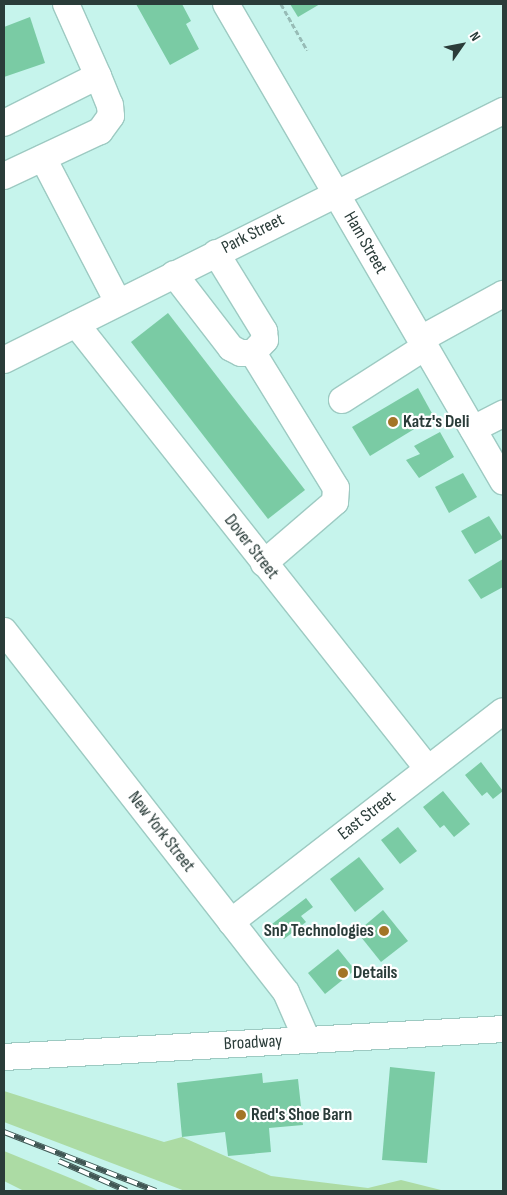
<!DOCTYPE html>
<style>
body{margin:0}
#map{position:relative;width:507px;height:1195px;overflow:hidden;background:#c6f4ec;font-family:"Sofia Sans Condensed",sans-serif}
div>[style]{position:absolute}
.green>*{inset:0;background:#acdba4}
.building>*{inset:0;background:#7acba4}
.path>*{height:3px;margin-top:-1.5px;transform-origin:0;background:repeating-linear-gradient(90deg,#97bcb6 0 5px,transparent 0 7.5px)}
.roads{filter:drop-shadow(1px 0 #9dcac2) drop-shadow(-1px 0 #9dcac2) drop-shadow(0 1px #9dcac2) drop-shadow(0 -1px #9dcac2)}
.minor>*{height:26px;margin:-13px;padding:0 13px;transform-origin:13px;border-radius:13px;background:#fff}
.rail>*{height:5.5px;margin-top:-2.75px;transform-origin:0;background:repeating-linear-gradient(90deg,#fff 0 11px,#415754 0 22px);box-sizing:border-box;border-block:1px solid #415754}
.dots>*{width:14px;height:14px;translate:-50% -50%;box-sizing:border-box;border:2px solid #fff;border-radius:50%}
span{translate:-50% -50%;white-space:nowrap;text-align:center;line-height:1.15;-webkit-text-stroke:4.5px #fff;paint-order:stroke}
.street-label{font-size:18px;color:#2a3c39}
.poi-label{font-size:18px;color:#2a3c39;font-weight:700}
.left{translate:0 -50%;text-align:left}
.right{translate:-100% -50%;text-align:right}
.frame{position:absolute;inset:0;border:5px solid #2a3c39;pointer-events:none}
.north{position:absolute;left:437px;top:20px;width:50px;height:50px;-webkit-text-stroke:4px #fff;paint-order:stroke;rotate:57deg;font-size:14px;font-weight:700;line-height:20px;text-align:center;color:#2a3c39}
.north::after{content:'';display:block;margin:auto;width:18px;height:22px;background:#2a3c39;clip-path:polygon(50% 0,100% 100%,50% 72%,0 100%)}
</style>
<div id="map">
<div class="green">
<div style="clip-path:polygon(4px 1091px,164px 1142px,182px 1137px,271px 1176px,368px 1188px,401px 1180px,445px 1191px,185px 1191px,4px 1122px)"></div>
<div style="clip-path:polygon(4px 1151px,75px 1180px,100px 1191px,24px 1191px,4px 1181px)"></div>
</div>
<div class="building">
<div style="clip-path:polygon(136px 4px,182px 4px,191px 21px,186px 24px,199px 49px,170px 65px)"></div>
<div style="clip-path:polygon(290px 4px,320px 4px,298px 17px)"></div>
<div style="clip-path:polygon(30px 17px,45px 63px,4px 77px,4px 27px)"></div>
<div style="clip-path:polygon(168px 313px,305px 490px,268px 519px,131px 342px)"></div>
<div style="clip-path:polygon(418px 388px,434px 417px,370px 456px,352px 427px)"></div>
<div style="clip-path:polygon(440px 432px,454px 457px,419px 478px,406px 460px,420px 454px,414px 446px)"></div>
<div style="clip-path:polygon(463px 473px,477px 497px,449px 513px,435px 487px)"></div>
<div style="clip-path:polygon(489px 516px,503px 538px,475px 554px,461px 531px)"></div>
<div style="clip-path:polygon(503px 559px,503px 587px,481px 599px,468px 580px)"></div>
<div style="clip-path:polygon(481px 762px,503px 791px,493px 799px,487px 792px,482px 796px,465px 775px)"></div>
<div style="clip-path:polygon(443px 791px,470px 824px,454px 837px,444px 825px,440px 828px,423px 807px)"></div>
<div style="clip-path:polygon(398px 827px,417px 851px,400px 864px,381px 840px)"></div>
<div style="clip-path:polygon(359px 857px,384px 889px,355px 912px,330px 879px)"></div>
<div style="clip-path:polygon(306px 898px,313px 907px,301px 916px,306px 922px,284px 939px,272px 924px)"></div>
<div style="clip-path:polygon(383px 910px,408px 941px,381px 962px,357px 932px)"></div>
<div style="clip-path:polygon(338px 949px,355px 970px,325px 994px,308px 973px)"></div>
<div style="clip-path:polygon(390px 1067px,435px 1072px,427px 1163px,382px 1160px)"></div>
<div style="clip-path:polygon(262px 1073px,263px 1083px,298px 1079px,303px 1125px,269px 1128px,271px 1152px,228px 1156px,225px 1132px,182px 1137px,177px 1083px)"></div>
</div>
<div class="path">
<div style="left:281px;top:4px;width:53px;rotate:60.5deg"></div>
</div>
<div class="roads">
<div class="minor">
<div style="left:66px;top:4px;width:79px;rotate:66deg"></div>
<div style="left:226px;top:4px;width:552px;rotate:59.86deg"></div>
<div style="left:4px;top:123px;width:105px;rotate:-26.6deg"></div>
<div style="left:98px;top:76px;width:31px;rotate:68deg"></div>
<div style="left:110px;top:105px;width:11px;rotate:85deg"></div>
<div style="left:111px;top:116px;width:19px;rotate:126deg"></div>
<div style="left:100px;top:131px;width:106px;rotate:154.9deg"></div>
<div style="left:43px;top:158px;width:162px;rotate:62.5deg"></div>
<div style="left:216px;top:253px;width:92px;rotate:58.4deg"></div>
<div style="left:264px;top:331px;width:9px;rotate:84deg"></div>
<div style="left:265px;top:340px;width:18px;rotate:133deg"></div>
<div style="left:174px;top:274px;width:93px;rotate:52.4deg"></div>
<div style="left:231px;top:348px;width:11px;rotate:27deg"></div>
<div style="left:241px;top:353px;width:12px"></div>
<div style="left:253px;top:353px;width:158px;rotate:58.4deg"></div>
<div style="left:336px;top:488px;width:14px;rotate:94deg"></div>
<div style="left:335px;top:502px;width:94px;rotate:139.3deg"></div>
<div style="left:76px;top:324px;width:567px;rotate:51.66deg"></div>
<div style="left:421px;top:339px;width:94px;rotate:-28.8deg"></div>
<div style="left:4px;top:360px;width:558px;rotate:-26.52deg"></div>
<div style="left:342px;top:400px;width:98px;rotate:-32.6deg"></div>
<div style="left:473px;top:429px;width:34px;rotate:-27deg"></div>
<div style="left:4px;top:631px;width:458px;rotate:52deg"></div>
<div style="left:286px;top:992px;width:52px;rotate:66.4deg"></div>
<div style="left:231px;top:922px;width:344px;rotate:-37.8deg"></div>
<div style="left:4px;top:1057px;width:500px;rotate:-3.2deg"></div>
</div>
</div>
<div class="rail">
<div style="left:4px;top:1132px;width:163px;rotate:21.2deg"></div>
<div style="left:59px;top:1161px;width:74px;rotate:23.8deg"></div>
</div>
<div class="dots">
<div style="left:393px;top:422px;background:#a37527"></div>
<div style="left:384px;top:931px;background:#a37527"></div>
<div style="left:343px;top:973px;background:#a37527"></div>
<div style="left:241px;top:1115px;background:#a37527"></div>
</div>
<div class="street-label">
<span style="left:253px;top:234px;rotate:-27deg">Park Street</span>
<span style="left:365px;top:243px;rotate:60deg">Ham Street</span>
<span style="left:251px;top:547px;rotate:52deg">Dover Street</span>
<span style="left:367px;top:816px;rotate:-38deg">East Street</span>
<span style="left:161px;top:832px;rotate:52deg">New York Street</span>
<span style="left:253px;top:1043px;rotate:-3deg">Broadway</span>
</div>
<div class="poi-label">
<span class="left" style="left:403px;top:422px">Katz's Deli</span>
<span class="right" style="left:374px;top:931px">SnP Technologies</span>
<span class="left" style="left:353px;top:973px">Details</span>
<span class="left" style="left:251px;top:1115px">Red's Shoe Barn</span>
</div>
<div class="frame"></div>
<div class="north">N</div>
</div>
